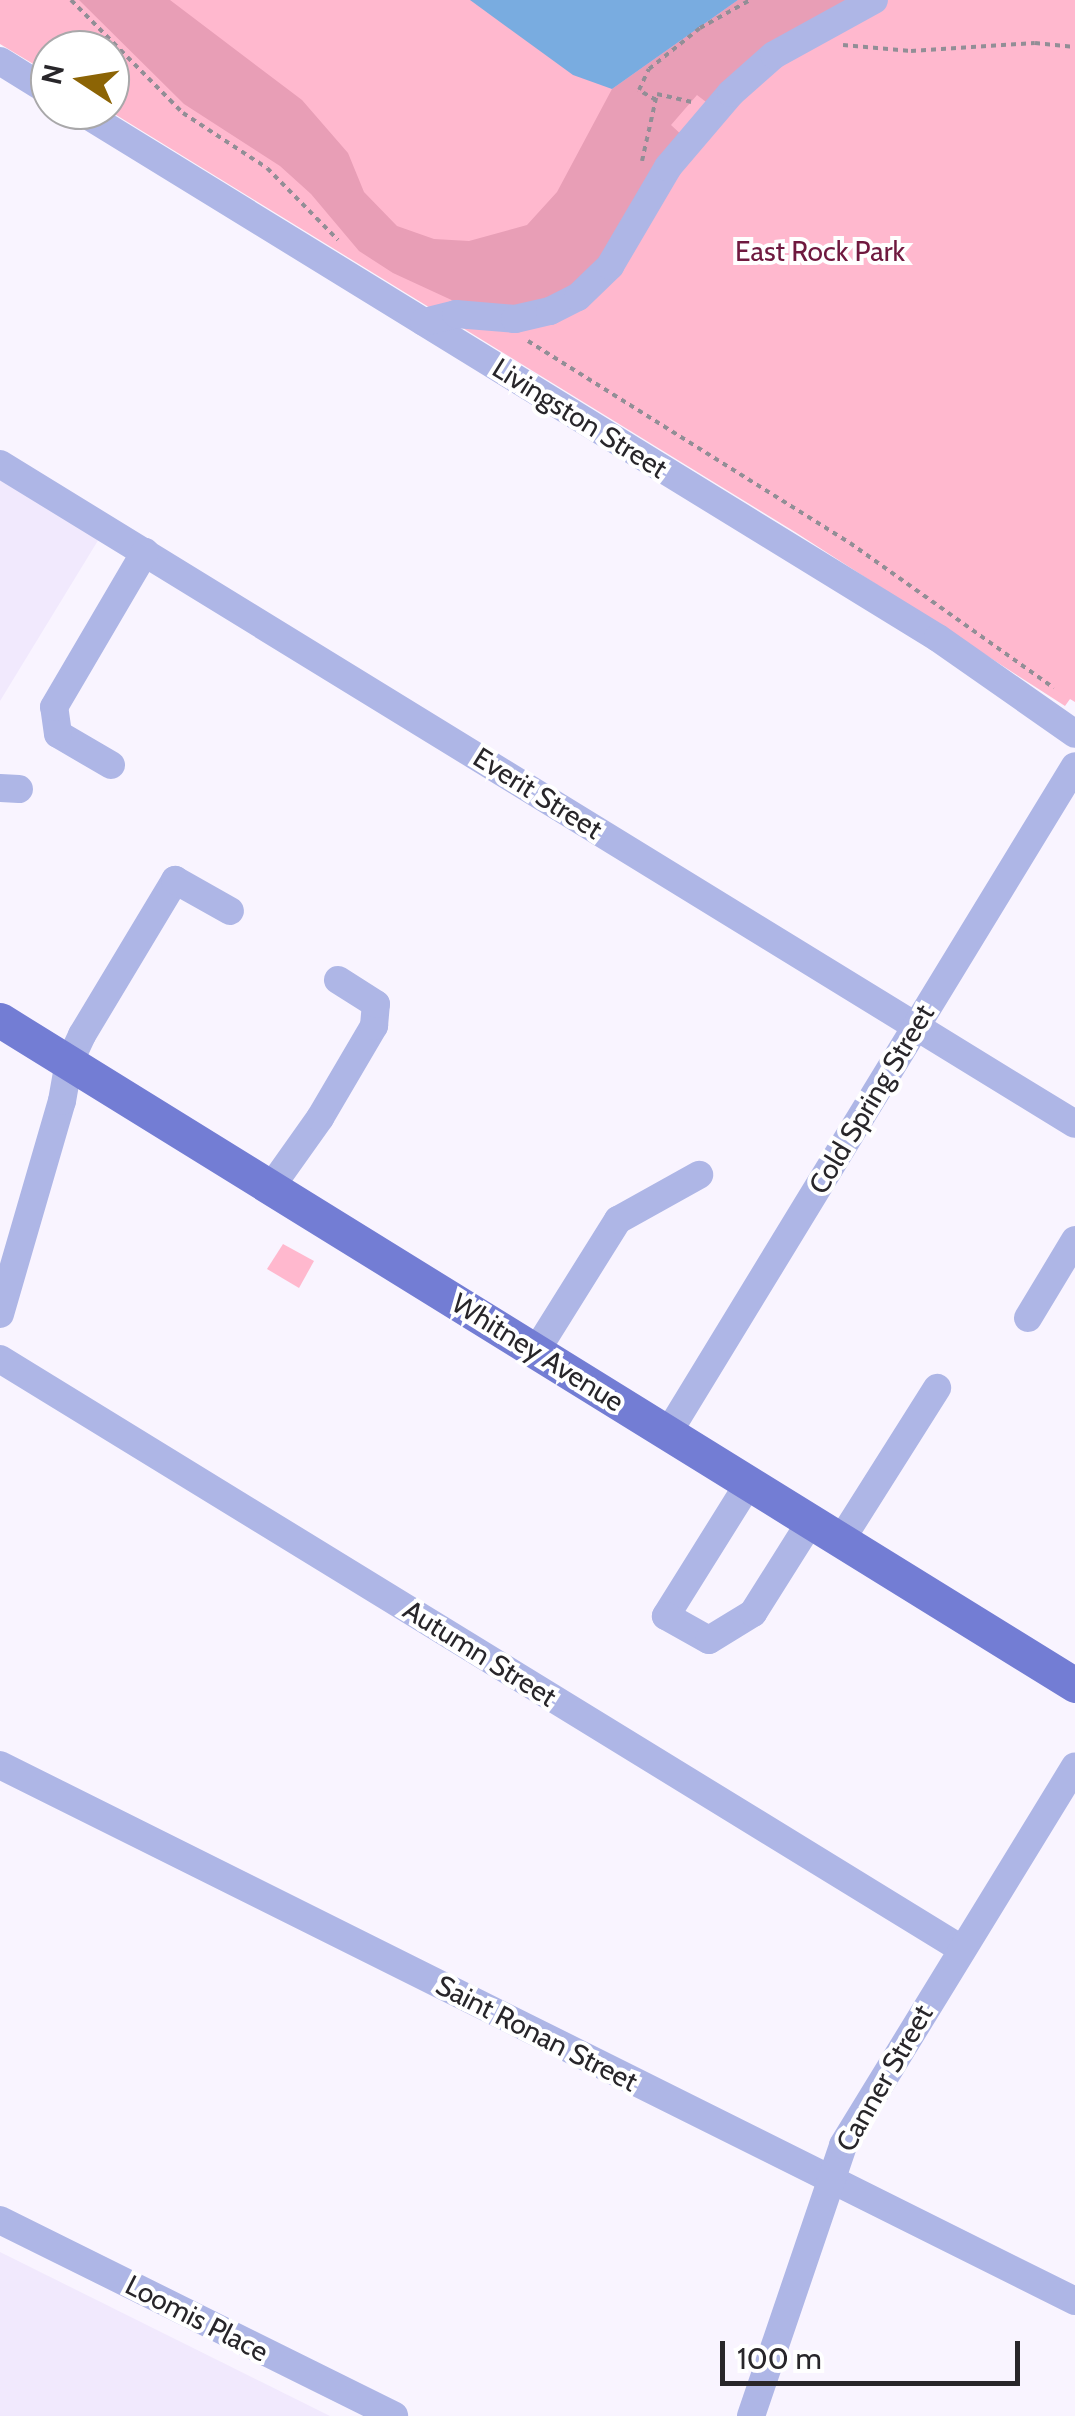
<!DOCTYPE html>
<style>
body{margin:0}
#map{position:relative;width:1075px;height:2416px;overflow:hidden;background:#f9f4ff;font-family:Cabin,sans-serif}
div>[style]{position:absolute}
.built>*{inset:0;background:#f1e9fd}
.green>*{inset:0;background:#ffb8ce}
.forest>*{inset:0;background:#e89eb6}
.water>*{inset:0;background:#79ace0}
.path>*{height:4px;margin-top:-2px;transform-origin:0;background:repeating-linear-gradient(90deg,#928e96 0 5px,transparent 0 10px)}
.minor>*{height:28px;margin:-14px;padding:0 14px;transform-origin:14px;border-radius:14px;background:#aeb6e6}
.major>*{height:35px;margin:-17.5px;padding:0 17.5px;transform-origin:17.5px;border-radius:17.5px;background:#737dd4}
span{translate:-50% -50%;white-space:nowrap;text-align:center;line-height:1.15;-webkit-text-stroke:8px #fff;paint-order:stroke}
.park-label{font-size:28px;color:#6f193f}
.street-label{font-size:28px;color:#28262a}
.north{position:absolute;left:30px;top:30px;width:100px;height:100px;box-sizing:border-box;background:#fff;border:2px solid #a9a8aa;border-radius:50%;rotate:282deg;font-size:28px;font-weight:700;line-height:40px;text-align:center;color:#28262a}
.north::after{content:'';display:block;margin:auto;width:35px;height:45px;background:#8c6405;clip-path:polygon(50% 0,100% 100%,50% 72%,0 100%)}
.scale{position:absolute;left:720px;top:2341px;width:300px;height:45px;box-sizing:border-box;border:5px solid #28262a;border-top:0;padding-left:12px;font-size:30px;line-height:35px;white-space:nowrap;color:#28262a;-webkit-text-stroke:8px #fff;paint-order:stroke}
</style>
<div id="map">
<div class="built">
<div style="clip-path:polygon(0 464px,105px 529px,0 701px)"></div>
<div style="clip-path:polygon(0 2252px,330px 2416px,0 2416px)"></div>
</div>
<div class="green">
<div style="clip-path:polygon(0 0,1075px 0,1075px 702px,1070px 699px,1065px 706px,795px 532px,108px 110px,110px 50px,50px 50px,50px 74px,0 44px)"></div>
<div style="clip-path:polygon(283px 1244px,314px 1261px,299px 1288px,267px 1269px)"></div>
</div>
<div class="forest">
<div style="clip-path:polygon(79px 0,170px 0,302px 100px,348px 153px,364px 192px,397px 226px,434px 239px,469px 241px,527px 225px,557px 192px,612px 89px,738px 0,858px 0,710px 105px,697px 95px,671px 125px,684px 137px,603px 262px,549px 303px,471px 309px,393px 273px,359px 251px,311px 194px,280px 166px,184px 104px)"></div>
</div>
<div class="water">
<div style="clip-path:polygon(470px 0,738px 0,612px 89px,573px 75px)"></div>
</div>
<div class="path">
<div style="left:71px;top:0;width:159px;rotate:45.3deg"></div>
<div style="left:183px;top:113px;width:100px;rotate:33.2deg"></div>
<div style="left:267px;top:168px;width:101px;rotate:45.4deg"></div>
<div style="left:843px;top:45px;width:68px;rotate:5deg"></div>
<div style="left:911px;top:51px;width:124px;rotate:-3.7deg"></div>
<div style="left:1035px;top:43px;width:40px;rotate:5.7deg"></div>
<div style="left:656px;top:100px;width:20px;rotate:-150deg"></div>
<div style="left:639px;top:90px;width:23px;rotate:-65deg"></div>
<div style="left:649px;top:69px;width:65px;rotate:-38.8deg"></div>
<div style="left:700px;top:28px;width:57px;rotate:-29.2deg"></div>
<div style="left:642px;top:161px;width:69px;rotate:-77.4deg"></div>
<div style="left:657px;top:94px;width:37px;rotate:13deg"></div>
<div style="left:528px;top:341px;width:380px;rotate:32.1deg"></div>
<div style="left:850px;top:543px;width:250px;rotate:35.4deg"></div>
</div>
<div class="minor">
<div style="left:0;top:61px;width:59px;rotate:31.8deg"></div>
<div style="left:79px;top:110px;width:1008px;rotate:31.58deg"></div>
<div style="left:938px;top:638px;width:167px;rotate:35deg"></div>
<div style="left:424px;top:322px;width:33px;rotate:-14deg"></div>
<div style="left:456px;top:314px;width:59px;rotate:4.8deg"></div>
<div style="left:515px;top:319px;width:36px;rotate:-13deg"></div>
<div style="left:550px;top:311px;width:31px;rotate:-27deg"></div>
<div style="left:578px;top:297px;width:45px;rotate:-44.1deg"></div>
<div style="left:610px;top:266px;width:115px;rotate:-59.6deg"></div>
<div style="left:668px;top:167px;width:97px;rotate:-49.6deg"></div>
<div style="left:731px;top:93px;width:57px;rotate:-41.5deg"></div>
<div style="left:774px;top:55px;width:114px;rotate:-28.8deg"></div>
<div style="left:0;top:464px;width:1261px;rotate:31.55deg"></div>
<div style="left:111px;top:765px;width:61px;rotate:-149.7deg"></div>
<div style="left:58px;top:734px;width:27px;rotate:-98deg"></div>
<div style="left:54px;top:707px;width:180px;rotate:-59.6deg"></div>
<div style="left:0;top:788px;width:19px;rotate:3deg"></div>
<div style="left:271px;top:1187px;width:85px;rotate:-54.6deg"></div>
<div style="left:320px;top:1118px;width:107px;rotate:-59.6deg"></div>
<div style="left:374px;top:1026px;width:22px;rotate:-85deg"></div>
<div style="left:376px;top:1004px;width:45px;rotate:-147.7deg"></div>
<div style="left:0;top:1314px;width:222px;rotate:-73.8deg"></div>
<div style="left:62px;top:1101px;width:39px;rotate:-80deg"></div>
<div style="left:69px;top:1063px;width:31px;rotate:-65deg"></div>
<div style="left:82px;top:1035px;width:181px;rotate:-59deg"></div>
<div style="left:175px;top:880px;width:63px;rotate:29.4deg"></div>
<div style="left:1028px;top:1318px;width:91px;rotate:-58.9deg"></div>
<div style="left:536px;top:1351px;width:155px;rotate:-58deg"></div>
<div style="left:618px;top:1220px;width:93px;rotate:-29.1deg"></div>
<div style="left:0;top:1359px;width:1126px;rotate:31.53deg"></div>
<div style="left:668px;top:1433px;width:781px;rotate:-58.61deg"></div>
<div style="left:749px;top:1483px;width:157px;rotate:122deg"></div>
<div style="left:666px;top:1616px;width:49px;rotate:29.2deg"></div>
<div style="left:709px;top:1640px;width:52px;rotate:-31.5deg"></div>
<div style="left:753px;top:1613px;width:109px;rotate:-57.8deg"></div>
<div style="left:841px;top:1540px;width:180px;rotate:-57.7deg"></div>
<div style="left:0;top:1765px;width:1201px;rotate:26.5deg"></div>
<div style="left:0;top:2220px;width:440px;rotate:26.4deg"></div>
<div style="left:751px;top:2416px;width:286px;rotate:-71.2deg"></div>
<div style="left:843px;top:2145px;width:444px;rotate:-58.5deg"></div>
</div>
<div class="major">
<div style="left:0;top:1020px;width:1264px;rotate:31.74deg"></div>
</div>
<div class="park-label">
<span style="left:820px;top:251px">East Rock Park</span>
</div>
<div class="street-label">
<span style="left:580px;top:418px;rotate:32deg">Livingston Street</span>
<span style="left:538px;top:793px;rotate:32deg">Everit Street</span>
<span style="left:871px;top:1099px;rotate:-59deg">Cold Spring Street</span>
<span style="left:538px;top:1352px;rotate:32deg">Whitney Avenue</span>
<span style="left:480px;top:1653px;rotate:32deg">Autumn Street</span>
<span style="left:537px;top:2033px;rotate:27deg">Saint Ronan Street</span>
<span style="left:884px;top:2078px;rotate:-60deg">Canner Street</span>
<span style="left:197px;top:2318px;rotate:27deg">Loomis Place</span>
</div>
<div class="north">N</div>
<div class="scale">100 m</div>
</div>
